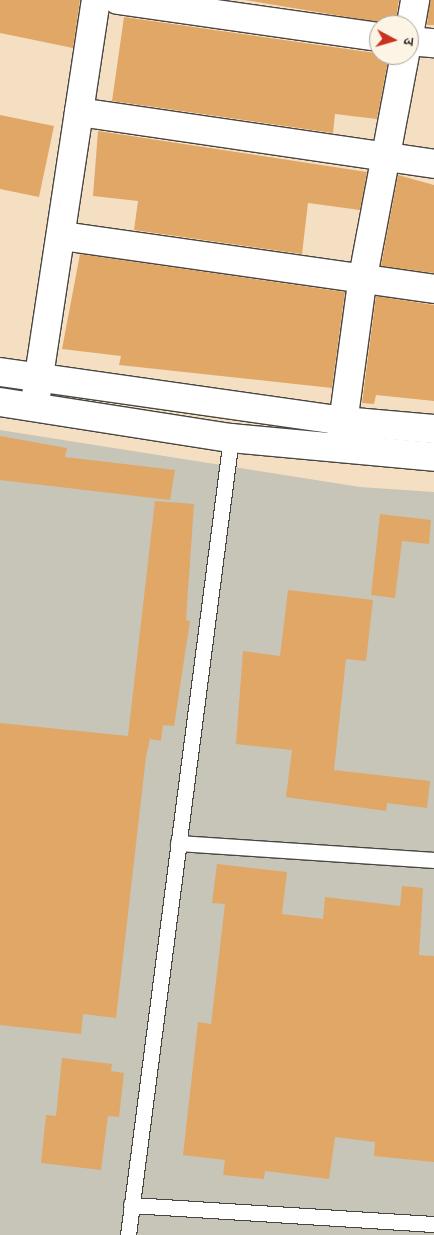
<!DOCTYPE html>
<meta charset="utf-8">
<style>
body{margin:0}
#map{position:relative;width:434px;height:1235px;overflow:hidden;background:#f5dfc2;font-family:"Libre Bodoni","Noto Serif Devanagari",serif}
div>[style]{position:absolute}
.industrial>*{inset:0;background:#c6c5b8}
.building>*{inset:0;background:#e1a767}
.roads{filter:drop-shadow(1px 0 #494642) drop-shadow(-1px 0 #494642) drop-shadow(0 1px #494642) drop-shadow(0 -1px #494642)}
.service>*{height:15px;margin:-7.5px;padding:0 7.5px;transform-origin:7.5px;border-radius:7.5px;background:#fff}
.minor>*{height:28px;margin:-14px;padding:0 14px;transform-origin:14px;border-radius:14px;background:#fff}
span{translate:-50% -50%;white-space:nowrap;text-align:center;line-height:1.15;-webkit-text-stroke:4px #fcf5e5;paint-order:stroke}
.north{position:absolute;left:369px;top:15px;width:50px;height:50px;box-sizing:border-box;background:#fcf5e5;border:1px solid #a8a49b;border-radius:50%;rotate:96deg;font-size:14px;font-weight:700;line-height:20px;text-align:center;color:#2b2b2b}
.north::after{content:'';display:block;margin:auto;width:18px;height:22px;background:#c8321e;clip-path:polygon(50% 0,100% 100%,50% 72%,0 100%)}
</style>
<div id="map">
<div class="industrial">
<div style="clip-path:polygon(0 430px,360px 487px,434px 492px,434px 1235px,0 1235px)"></div>
</div>
<div class="building">
<div style="clip-path:polygon(0 0,80px 0,73px 48px,0 33px)"></div>
<div style="clip-path:polygon(245px 0,399px 0,395px 25px)"></div>
<div style="clip-path:polygon(430px 0,434px 0,434px 25px,427px 25px)"></div>
<div style="clip-path:polygon(124px 17px,389px 55px,377px 119px,335px 114px,333px 133px,112px 101px)"></div>
<div style="clip-path:polygon(0 115px,54px 126px,39px 197px,0 189px)"></div>
<div style="clip-path:polygon(98px 131px,367px 172px,360px 210px,308px 203px,302px 254px,134px 230px,138px 201px,93px 196px)"></div>
<div style="clip-path:polygon(398px 175px,434px 185px,434px 273px,381px 266px)"></div>
<div style="clip-path:polygon(80px 254px,345px 292px,332px 388px,119px 365px,121px 356px,62px 349px)"></div>
<div style="clip-path:polygon(376px 296px,434px 305px,434px 401px,376px 395px,374px 404px,362px 403px)"></div>
<div style="clip-path:polygon(0 436px,67px 448px,65px 457px,175px 470px,170px 500px,0 480px)"></div>
<div style="clip-path:polygon(155px 501px,194px 504px,186px 620px,190px 621px,174px 726px,163px 725px,161px 741px,150px 739px,146px 757px,116px 1018px,83px 1014px,81px 1034px,0 1025px,0 723px,128px 736px)"></div>
<div style="clip-path:polygon(380px 514px,431px 520px,429px 544px,402px 541px,395px 598px,371px 595px)"></div>
<div style="clip-path:polygon(288px 590px,373px 600px,366px 661px,346px 659px,334px 770px,430px 781px,427px 808px,387px 803px,386px 811px,286px 797px,292px 750px,236px 744px,243px 651px,280px 656px)"></div>
<div style="clip-path:polygon(217px 864px,287px 872px,282px 914px,323px 919px,325px 897px,400px 906px,402px 886px,423px 888px,419px 955px,434px 956px,434px 1162px,374px 1156px,375px 1142px,335px 1137px,329px 1179px,265px 1171px,264px 1179px,223px 1175px,225px 1160px,183px 1155px,198px 1022px,211px 1024px,225px 904px,212px 903px)"></div>
<div style="clip-path:polygon(62px 1058px,112px 1064px,111px 1071px,124px 1073px,119px 1117px,108px 1116px,101px 1170px,41px 1163px,46px 1115px,56px 1116px)"></div>
</div>
<div class="roads">
<div class="service">
<div style="left:178px;top:843px;width:257px;rotate:3.8deg"></div>
<div style="left:131px;top:1205px;width:304px;rotate:3.6deg"></div>
<div style="left:128px;top:1235px;width:804px;rotate:-82.64deg"></div>
</div>
<div class="minor">
<div style="left:118px;top:0;width:264px;rotate:8.1deg"></div>
<div style="left:409px;top:35px;width:36px;rotate:-80deg"></div>
<div style="left:409px;top:41px;width:25px;rotate:5deg"></div>
<div style="left:79px;top:112px;width:359px;rotate:8.3deg"></div>
<div style="left:63px;top:236px;width:375px;rotate:8.1deg"></div>
<div style="left:0;top:372px;width:346px;rotate:8.1deg"></div>
<div style="left:343px;top:421px;width:91px;rotate:5deg"></div>
<div style="left:36px;top:396px;width:401px;rotate:-81.4deg"></div>
<div style="left:0;top:402px;width:234px;rotate:8.9deg"></div>
<div style="left:231px;top:438px;width:204px;rotate:5.3deg"></div>
<div style="left:341px;top:438px;width:157px;rotate:-82.3deg"></div>
<div style="left:362px;top:282px;width:231px;rotate:-79.3deg"></div>
</div>
</div>
<div class="north">उ</div>
</div>
